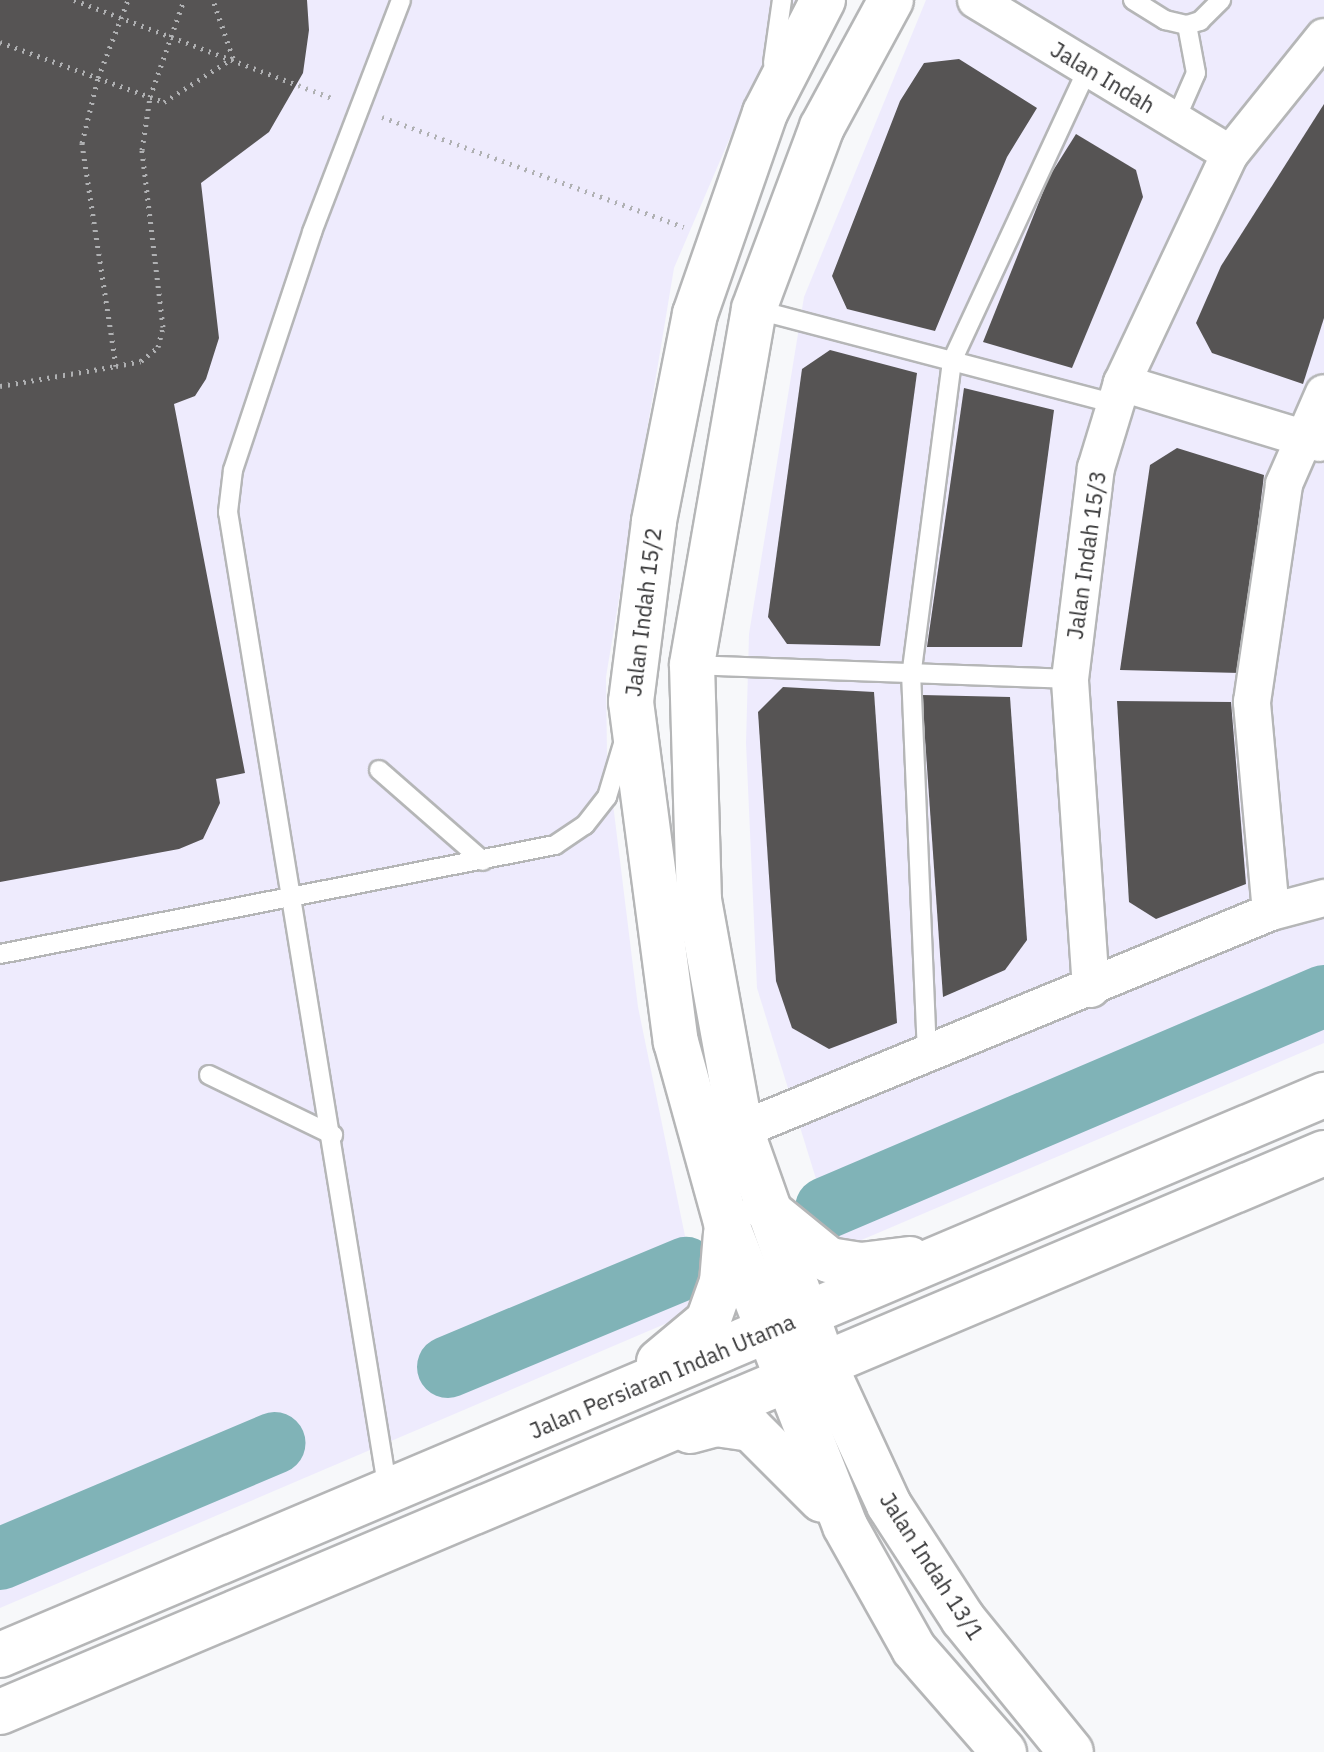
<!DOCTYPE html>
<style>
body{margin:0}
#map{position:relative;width:1324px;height:1752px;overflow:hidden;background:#f7f8fa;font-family:"IBM Plex Sans",sans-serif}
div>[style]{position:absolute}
.commercial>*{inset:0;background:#eeebfd}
.river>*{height:62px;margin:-31px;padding:0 31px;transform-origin:31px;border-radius:31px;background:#80b3b7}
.building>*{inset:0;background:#565454}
.path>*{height:5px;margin-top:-2.5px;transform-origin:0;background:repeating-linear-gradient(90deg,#afb0b2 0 2px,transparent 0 8px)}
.roads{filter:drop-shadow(2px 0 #b5b6b7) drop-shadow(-2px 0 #b5b6b7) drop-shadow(0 2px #b5b6b7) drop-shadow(0 -2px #b5b6b7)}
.lane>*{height:18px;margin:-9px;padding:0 9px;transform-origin:9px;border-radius:9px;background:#fff}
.street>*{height:36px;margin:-18px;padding:0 18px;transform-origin:18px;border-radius:18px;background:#fff}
.secondary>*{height:44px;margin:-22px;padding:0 22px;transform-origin:22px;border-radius:22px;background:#fff}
span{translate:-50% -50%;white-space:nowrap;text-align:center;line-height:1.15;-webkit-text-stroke:8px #fff;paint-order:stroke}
.street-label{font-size:22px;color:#373738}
</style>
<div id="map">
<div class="commercial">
<div style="clip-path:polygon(0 0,799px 0,756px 77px,674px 268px,606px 677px,607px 755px,638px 1007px,700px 1309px,0 1608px)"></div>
<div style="clip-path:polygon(926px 0,1324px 0,1324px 1043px,838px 1250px,757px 988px,746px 743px,749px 634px,804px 297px)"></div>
</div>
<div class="river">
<div style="left:826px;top:1208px;width:541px;rotate:-23.06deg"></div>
<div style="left:448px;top:1367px;width:258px;rotate:-22.6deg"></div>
<div style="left:0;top:1559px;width:298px;rotate:-22.9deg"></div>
</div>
<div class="building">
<div style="clip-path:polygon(0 0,307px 0,309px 30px,303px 73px,269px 132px,201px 183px,219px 338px,206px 379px,195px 396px,174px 404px,245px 773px,216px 779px,220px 803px,203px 839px,179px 849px,0 882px)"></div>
<div style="clip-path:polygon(959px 59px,1037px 108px,1007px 157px,935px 331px,847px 309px,832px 276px,900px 101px,924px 63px)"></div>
<div style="clip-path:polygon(1324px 104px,1324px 318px,1303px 384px,1212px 353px,1196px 323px,1221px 266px)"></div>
<div style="clip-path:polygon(1076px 134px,1136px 170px,1143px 197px,1072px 368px,983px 342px,1049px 177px)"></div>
<div style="clip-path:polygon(830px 350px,917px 373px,880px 646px,787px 644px,768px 617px,802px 369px)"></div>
<div style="clip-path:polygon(964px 388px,1054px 410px,1022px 647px,927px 647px)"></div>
<div style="clip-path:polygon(1177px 448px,1264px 475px,1240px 673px,1120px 670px,1150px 465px)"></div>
<div style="clip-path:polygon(783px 687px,874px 692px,897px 1023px,829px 1049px,792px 1028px,776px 981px,758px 712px)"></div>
<div style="clip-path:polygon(922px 695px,1010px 697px,1018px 810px,1027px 940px,1005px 970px,943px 997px)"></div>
<div style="clip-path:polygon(1117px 701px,1231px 702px,1246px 884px,1156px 919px,1129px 902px)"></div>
</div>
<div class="path">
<div style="left:74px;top:0;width:279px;rotate:20.8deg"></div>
<div style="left:0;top:42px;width:175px;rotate:20.1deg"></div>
<div style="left:164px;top:102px;width:82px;rotate:-32.5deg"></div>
<div style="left:233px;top:58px;width:61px;rotate:-109deg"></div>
<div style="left:382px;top:117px;width:321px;rotate:20deg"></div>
<div style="left:116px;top:366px;width:25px;rotate:-11deg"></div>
<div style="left:141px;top:361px;width:22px;rotate:-39deg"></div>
<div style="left:158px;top:347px;width:21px;rotate:-76deg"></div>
<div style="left:163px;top:327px;width:178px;rotate:-96.8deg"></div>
<div style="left:142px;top:150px;width:54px;rotate:-81.4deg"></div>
<div style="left:150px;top:97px;width:103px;rotate:-70.7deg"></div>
<div style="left:0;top:386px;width:118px;rotate:-9.8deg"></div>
<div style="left:116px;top:366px;width:226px;rotate:-98.7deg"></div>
<div style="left:82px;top:143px;width:67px;rotate:-76.2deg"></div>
<div style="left:98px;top:78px;width:84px;rotate:-69deg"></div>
</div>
<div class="roads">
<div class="lane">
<div style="left:1133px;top:0;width:38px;rotate:32deg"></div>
<div style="left:1165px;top:20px;width:23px;rotate:13deg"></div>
<div style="left:1187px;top:25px;width:14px;rotate:-17deg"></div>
<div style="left:1200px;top:21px;width:30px;rotate:-45deg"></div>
<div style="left:773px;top:63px;width:64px;rotate:-81.9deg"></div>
<div style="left:1175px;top:121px;width:52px;rotate:-66.4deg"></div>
<div style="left:1196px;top:73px;width:49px;rotate:-100.6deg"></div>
<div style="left:754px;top:309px;width:375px;rotate:14.7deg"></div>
<div style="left:692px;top:665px;width:378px;rotate:2.1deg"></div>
<div style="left:379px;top:770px;width:138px;rotate:41.2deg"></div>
<div style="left:0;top:954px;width:566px;rotate:-11.11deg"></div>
<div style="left:555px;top:845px;width:36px;rotate:-34deg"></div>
<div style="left:585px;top:825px;width:36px;rotate:-52deg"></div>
<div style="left:607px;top:797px;width:55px;rotate:-73.2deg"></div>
<div style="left:927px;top:1054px;width:377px;rotate:-92.4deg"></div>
<div style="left:911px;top:677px;width:319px;rotate:-82.6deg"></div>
<div style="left:952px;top:361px;width:323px;rotate:-65.1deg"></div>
<div style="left:209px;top:1075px;width:138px;rotate:25.8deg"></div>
<div style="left:388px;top:1491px;width:992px;rotate:-99.28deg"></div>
<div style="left:228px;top:512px;width:42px;rotate:-83.2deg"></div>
<div style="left:233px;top:470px;width:251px;rotate:-71.6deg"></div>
<div style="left:312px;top:232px;width:248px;rotate:-69deg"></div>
</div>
<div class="street">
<div style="left:976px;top:0;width:297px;rotate:31.2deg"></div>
<div style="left:1122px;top:383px;width:206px;rotate:16.9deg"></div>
<div style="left:1271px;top:912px;width:211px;rotate:-95.2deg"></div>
<div style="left:1252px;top:702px;width:220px;rotate:-81.6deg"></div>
<div style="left:1284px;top:484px;width:99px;rotate:-66.3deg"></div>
<div style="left:1091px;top:989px;width:311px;rotate:-93.9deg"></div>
<div style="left:1070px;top:679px;width:213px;rotate:-83deg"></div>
<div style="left:1096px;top:468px;width:89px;rotate:-73deg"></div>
<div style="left:1122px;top:383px;width:253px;rotate:-64.8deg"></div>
<div style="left:1230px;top:154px;width:150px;rotate:-51.2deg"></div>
<div style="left:741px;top:1130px;width:573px;rotate:-22.36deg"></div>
<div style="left:1271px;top:912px;width:55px;rotate:-14.8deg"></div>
</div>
<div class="secondary">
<div style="left:823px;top:0;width:127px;rotate:117.2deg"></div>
<div style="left:765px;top:113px;width:213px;rotate:109.2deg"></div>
<div style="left:695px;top:314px;width:212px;rotate:101.2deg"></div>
<div style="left:654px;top:522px;width:181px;rotate:97.3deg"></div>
<div style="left:631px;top:702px;width:343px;rotate:82.5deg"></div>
<div style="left:676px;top:1042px;width:187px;rotate:74.5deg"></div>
<div style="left:726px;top:1222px;width:326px;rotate:68.6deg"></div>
<div style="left:845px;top:1526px;width:141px;rotate:60.7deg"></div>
<div style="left:914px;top:1649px;width:137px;rotate:48.9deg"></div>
<div style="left:891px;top:0;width:145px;rotate:118.5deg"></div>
<div style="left:822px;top:127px;width:194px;rotate:110.5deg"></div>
<div style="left:754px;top:309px;width:361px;rotate:99.9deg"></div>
<div style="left:692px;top:665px;width:235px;rotate:88.3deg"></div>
<div style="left:699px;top:900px;width:234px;rotate:79.7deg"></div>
<div style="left:741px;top:1130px;width:246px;rotate:70.5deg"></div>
<div style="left:823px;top:1362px;width:157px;rotate:65.2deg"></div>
<div style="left:889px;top:1505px;width:136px;rotate:57deg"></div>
<div style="left:963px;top:1619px;width:171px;rotate:50.9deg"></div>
<div style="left:764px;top:1207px;width:84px;rotate:39.2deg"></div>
<div style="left:829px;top:1260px;width:32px;rotate:9deg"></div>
<div style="left:861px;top:1265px;width:49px;rotate:-7deg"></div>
<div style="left:659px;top:1362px;width:64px;rotate:-39.9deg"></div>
<div style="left:708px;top:1321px;width:41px;rotate:-70.3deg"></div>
<div style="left:722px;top:1282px;width:49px;rotate:-85.3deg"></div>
<div style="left:690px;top:1431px;width:27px;rotate:-15deg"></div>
<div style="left:716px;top:1424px;width:35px;rotate:8deg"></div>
<div style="left:751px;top:1429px;width:100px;rotate:45deg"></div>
<div style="left:0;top:1655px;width:1438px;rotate:-22.93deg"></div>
<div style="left:0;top:1712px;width:1437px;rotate:-22.89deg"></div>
</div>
</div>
<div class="street-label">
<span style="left:1103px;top:77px;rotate:31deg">Jalan Indah</span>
<span style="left:1086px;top:555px;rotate:-82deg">Jalan Indah 15/3</span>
<span style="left:643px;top:612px;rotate:-83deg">Jalan Indah 15/2</span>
<span style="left:662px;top:1376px;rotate:-23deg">Jalan Persiaran Indah Utama</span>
<span style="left:932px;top:1566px;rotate:57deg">Jalan Indah 13/1</span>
</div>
</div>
